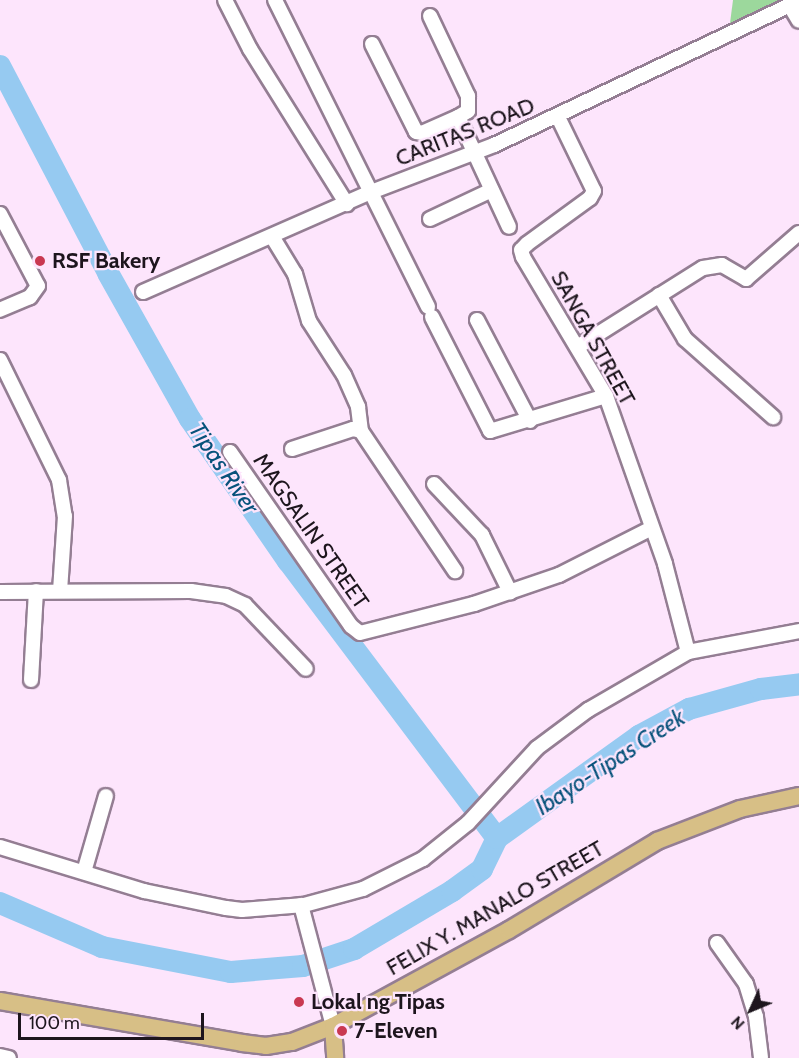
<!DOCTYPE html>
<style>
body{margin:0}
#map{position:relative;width:799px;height:1058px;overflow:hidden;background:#fde5fc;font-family:Cabin,sans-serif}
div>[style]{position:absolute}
.green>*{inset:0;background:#9cd89c}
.river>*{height:22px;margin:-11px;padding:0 11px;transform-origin:11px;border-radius:11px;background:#96caf1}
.roads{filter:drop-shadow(2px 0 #947e93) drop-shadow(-2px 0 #947e93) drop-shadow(0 2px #947e93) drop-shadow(0 -2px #947e93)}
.minor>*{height:14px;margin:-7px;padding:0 7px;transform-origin:7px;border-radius:7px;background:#fff}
.major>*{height:16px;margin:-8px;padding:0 8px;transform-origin:8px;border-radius:8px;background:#d7bf86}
.dots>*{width:16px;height:16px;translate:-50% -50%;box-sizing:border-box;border:3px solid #fde5fc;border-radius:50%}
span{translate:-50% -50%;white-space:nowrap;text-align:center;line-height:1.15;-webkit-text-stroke:4.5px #fde5fc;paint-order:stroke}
.street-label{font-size:22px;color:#1d151d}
.poi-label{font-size:22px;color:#1d151d;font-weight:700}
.left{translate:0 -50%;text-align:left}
.water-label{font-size:24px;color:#07527b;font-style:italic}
.north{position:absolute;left:721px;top:980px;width:60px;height:60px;-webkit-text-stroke:4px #fde5fc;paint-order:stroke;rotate:226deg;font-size:16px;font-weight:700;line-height:24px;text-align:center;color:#1d151d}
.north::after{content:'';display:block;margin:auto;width:21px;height:27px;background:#1d151d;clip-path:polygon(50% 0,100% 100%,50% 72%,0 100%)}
.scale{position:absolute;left:18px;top:1013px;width:186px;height:27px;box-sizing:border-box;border:3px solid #1d151d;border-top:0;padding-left:8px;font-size:18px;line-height:21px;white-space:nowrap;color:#1d151d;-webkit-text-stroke:4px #fde5fc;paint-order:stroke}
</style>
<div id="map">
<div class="green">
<div style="clip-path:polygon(733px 0,784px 0,729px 31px)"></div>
</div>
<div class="river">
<div style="left:0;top:66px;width:233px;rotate:62.4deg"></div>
<div style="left:108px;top:273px;width:167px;rotate:60.7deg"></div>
<div style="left:190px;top:419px;width:173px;rotate:55.4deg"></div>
<div style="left:288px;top:561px;width:347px;rotate:53deg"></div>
<div style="left:0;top:903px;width:111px;rotate:23.3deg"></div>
<div style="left:102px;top:947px;width:131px;rotate:11deg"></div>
<div style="left:231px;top:972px;width:72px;rotate:-4.8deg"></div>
<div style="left:303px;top:966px;width:54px;rotate:-18.4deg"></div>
<div style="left:354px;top:949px;width:114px;rotate:-30.6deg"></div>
<div style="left:452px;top:891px;width:37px;rotate:-36deg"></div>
<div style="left:482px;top:869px;width:34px;rotate:-64deg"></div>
<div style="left:497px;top:838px;width:175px;rotate:-35.7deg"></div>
<div style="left:639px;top:736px;width:57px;rotate:-28.4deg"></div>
<div style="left:689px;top:709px;width:75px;rotate:-15.5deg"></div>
<div style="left:761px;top:689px;width:38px;rotate:-7deg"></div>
</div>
<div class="roads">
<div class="minor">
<div style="left:225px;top:0;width:55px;rotate:63deg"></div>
<div style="left:250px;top:49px;width:183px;rotate:58deg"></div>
<div style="left:275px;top:0;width:343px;rotate:63.5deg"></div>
<div style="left:790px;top:6px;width:17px;rotate:59deg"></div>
<div style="left:430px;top:16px;width:89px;rotate:64.6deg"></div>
<div style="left:468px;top:96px;width:15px;rotate:90deg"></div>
<div style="left:468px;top:111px;width:12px;rotate:149deg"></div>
<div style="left:372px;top:44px;width:98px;rotate:63.4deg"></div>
<div style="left:416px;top:132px;width:6px;rotate:9deg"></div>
<div style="left:422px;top:133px;width:39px;rotate:-24deg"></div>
<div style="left:458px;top:117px;width:121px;rotate:65.1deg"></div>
<div style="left:558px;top:117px;width:82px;rotate:64.1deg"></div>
<div style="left:594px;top:191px;width:8px;rotate:120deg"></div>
<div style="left:590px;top:198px;width:78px;rotate:143.9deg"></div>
<div style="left:527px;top:244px;width:8px;rotate:135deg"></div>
<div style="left:521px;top:250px;width:7px;rotate:74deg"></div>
<div style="left:523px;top:257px;width:162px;rotate:59.2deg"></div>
<div style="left:606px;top:396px;width:178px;rotate:70.6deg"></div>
<div style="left:665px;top:564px;width:91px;rotate:75.4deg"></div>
<div style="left:0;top:214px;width:81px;rotate:62.2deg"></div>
<div style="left:38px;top:286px;width:14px;rotate:126deg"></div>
<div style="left:30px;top:297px;width:33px;rotate:157deg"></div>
<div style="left:430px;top:219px;width:68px;rotate:-25.1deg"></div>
<div style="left:273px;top:238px;width:42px;rotate:58.6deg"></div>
<div style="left:295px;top:274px;width:49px;rotate:73.4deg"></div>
<div style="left:309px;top:321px;width:64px;rotate:57.1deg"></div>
<div style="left:344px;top:375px;width:35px;rotate:66deg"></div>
<div style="left:358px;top:407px;width:24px;rotate:83deg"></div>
<div style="left:143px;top:292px;width:249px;rotate:-23.7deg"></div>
<div style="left:371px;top:192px;width:132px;rotate:-20.9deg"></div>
<div style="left:494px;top:145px;width:337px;rotate:-25.3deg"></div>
<div style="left:659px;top:295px;width:51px;rotate:59.4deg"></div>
<div style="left:685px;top:339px;width:118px;rotate:41.6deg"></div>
<div style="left:432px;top:317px;width:128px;rotate:63deg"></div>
<div style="left:490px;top:431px;width:121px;rotate:-16.8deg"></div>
<div style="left:477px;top:320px;width:114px;rotate:62.3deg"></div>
<div style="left:579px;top:346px;width:146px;rotate:-32.2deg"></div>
<div style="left:703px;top:268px;width:19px;rotate:-9deg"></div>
<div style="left:722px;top:265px;width:28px;rotate:30deg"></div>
<div style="left:746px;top:279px;width:70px;rotate:-41deg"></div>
<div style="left:0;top:360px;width:134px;rotate:63.8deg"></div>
<div style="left:59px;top:480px;width:36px;rotate:81deg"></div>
<div style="left:65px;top:516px;width:75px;rotate:93.8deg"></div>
<div style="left:292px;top:449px;width:64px;rotate:-18.2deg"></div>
<div style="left:353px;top:429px;width:8px;rotate:14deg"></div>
<div style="left:361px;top:431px;width:169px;rotate:56.1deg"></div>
<div style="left:230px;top:452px;width:212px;rotate:55.2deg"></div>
<div style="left:351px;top:626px;width:11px;rotate:38deg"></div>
<div style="left:360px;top:633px;width:118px;rotate:-14.3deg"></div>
<div style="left:474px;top:604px;width:90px;rotate:-18.8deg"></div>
<div style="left:559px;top:575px;width:104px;rotate:-26.8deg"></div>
<div style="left:434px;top:484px;width:70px;rotate:46.7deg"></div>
<div style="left:482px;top:535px;width:64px;rotate:63.8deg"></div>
<div style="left:0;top:592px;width:191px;rotate:-0.3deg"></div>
<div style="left:191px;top:591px;width:35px;rotate:8deg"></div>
<div style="left:226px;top:596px;width:21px;rotate:25deg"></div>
<div style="left:245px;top:605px;width:88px;rotate:46.4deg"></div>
<div style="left:31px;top:680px;width:89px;rotate:-86.8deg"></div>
<div style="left:0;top:847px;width:151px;rotate:17deg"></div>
<div style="left:144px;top:891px;width:84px;rotate:11.7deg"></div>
<div style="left:226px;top:908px;width:16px;rotate:7deg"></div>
<div style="left:242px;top:910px;width:62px;rotate:-4.6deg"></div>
<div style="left:304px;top:905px;width:61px;rotate:-15.2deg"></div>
<div style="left:363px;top:889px;width:67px;rotate:-26.6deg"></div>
<div style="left:423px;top:859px;width:58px;rotate:-38.7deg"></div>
<div style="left:468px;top:823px;width:102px;rotate:-47.4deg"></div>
<div style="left:537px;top:748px;width:64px;rotate:-36.7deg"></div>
<div style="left:588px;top:710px;width:116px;rotate:-30.1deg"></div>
<div style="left:688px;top:652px;width:113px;rotate:-10.7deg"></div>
<div style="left:84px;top:872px;width:79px;rotate:-73.9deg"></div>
<div style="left:301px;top:905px;width:125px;rotate:75.2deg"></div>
<div style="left:717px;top:943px;width:50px;rotate:54.7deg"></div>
<div style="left:746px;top:984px;width:34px;rotate:73deg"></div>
<div style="left:756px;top:1017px;width:41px;rotate:83deg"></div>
<div style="left:0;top:1056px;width:9px;rotate:13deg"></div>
</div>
<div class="major">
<div style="left:0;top:1001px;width:246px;rotate:9.8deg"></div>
<div style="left:242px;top:1043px;width:24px;rotate:7deg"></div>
<div style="left:266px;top:1046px;width:26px;rotate:-9deg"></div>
<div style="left:292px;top:1042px;width:44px;rotate:-21.3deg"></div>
<div style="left:333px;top:1026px;width:200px;rotate:-28.6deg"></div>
<div style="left:509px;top:930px;width:173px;rotate:-31deg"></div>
<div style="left:657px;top:841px;width:89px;rotate:-21.1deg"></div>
<div style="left:740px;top:809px;width:60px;rotate:-12.4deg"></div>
<div style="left:333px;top:1026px;width:32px;rotate:86deg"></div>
</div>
</div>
<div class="dots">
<div style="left:40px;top:261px;background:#c93851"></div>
<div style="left:299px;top:1002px;background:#c93851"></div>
<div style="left:342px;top:1031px;background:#c93851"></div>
</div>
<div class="street-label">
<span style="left:465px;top:132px;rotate:-22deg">CARITAS ROAD</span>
<span style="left:593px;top:338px;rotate:61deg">SANGA STREET</span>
<span style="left:311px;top:531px;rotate:55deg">MAGSALIN STREET</span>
<span style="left:495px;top:908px;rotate:-30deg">FELIX Y. MANALO STREET</span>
</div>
<div class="poi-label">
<span class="left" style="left:52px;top:261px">RSF Bakery</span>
<span class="left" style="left:311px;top:1002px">Lokal ng Tipas</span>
<span class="left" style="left:354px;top:1031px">7-Eleven</span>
</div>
<div class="water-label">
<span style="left:224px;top:468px;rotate:56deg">Tipas River</span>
<span style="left:610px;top:762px;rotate:-33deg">Ibayo-Tipas Creek</span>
</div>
<div class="north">N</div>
<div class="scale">100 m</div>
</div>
